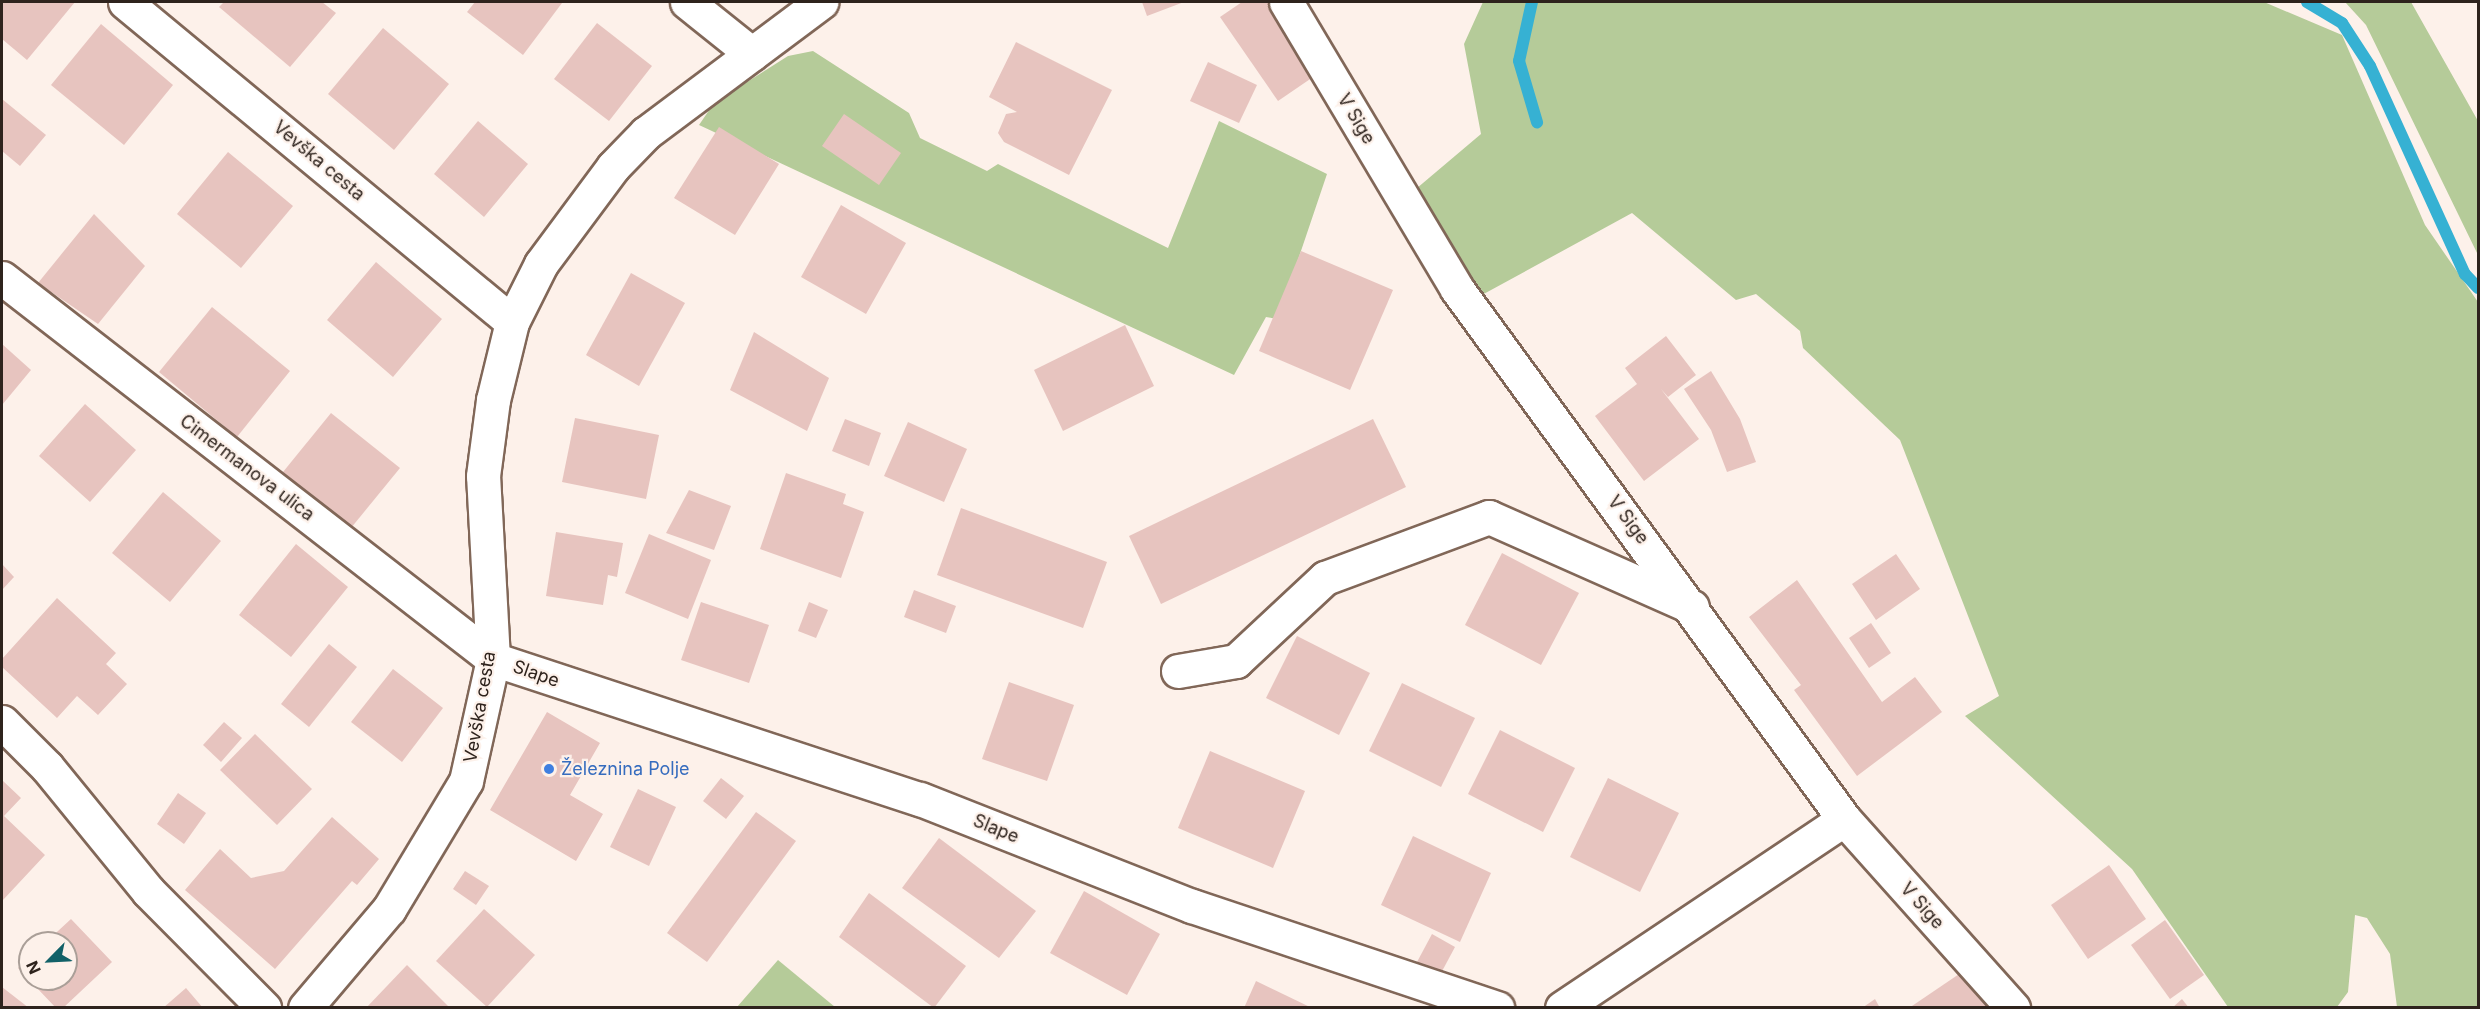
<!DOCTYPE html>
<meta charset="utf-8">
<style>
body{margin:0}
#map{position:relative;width:2480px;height:1009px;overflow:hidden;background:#fdf1ea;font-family:Inter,sans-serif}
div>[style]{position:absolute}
.green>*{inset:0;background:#b5cb99}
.stream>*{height:12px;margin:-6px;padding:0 6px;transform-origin:6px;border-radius:6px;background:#36b1d3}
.building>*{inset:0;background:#e7c4bf}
.roads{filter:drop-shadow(2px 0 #816758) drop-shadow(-2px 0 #816758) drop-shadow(0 2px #816758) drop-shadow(0 -2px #816758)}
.minor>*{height:33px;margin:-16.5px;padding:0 16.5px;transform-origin:16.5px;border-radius:16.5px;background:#fff}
.dots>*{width:16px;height:16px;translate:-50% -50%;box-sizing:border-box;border:3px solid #fdf1ea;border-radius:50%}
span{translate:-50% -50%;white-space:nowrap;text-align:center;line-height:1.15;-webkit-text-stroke:4.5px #fdf1ea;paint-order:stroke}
.street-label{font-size:18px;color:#2e231d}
.shop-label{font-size:18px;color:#366cbe}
.left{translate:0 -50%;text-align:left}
.frame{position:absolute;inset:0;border:3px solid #2e231d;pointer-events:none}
.north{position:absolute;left:18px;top:931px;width:60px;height:60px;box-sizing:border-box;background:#fdf1ea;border:2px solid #aa9f98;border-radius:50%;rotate:246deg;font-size:16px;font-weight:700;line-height:24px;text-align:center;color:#2e231d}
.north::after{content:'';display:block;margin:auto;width:21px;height:27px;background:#126168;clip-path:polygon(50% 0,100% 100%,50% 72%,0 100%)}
</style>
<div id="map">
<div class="green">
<div style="clip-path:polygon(1483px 2px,2264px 2px,2342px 35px,2425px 225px,2478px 302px,2478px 1007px,2397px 1007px,2390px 954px,2367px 918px,2355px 915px,2348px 992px,2337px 1007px,2228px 1007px,2132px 869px,1965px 716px,1999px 696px,1900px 440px,1803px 348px,1800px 331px,1756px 294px,1736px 300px,1632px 213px,1480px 296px,1410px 194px,1481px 134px,1464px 44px)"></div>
<div style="clip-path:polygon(2345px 2px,2411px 2px,2478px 121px,2478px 255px,2366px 25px)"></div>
<div style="clip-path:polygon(813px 51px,909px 113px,920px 138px,987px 171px,998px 164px,1168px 248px,1219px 121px,1327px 174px,1278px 319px,1266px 317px,1234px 375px,699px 125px,714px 103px,788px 56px)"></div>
<div style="clip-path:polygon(778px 960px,835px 1007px,737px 1007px)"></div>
</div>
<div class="stream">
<div style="left:1532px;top:2px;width:60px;rotate:102.4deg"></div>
<div style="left:1519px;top:61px;width:64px;rotate:73.6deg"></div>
<div style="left:2307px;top:2px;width:41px;rotate:31deg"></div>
<div style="left:2342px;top:23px;width:51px;rotate:56.9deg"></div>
<div style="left:2370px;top:66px;width:229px;rotate:65.5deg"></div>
<div style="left:2465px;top:274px;width:19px;rotate:47deg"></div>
</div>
<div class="building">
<div style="clip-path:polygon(2px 2px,75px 2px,27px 60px,2px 39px)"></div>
<div style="clip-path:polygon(224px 2px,322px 2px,336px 13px,290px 67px,219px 7px)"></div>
<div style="clip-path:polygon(475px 2px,559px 2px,562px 3px,523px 55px,467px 12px)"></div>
<div style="clip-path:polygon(1142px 2px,1184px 2px,1147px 16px)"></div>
<div style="clip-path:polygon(1242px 2px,1269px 2px,1319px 73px,1278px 101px,1220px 17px)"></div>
<div style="clip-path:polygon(597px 23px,652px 66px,609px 121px,554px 79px)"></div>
<div style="clip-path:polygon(101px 24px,173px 85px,124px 145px,51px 85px)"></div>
<div style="clip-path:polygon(383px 28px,449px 84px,394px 150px,328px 94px)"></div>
<div style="clip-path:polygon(1016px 42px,1112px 90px,1069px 175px,1004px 142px,998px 133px,1006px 114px,1017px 112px,989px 97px)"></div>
<div style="clip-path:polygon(1208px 62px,1257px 85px,1239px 123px,1190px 101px)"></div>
<div style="clip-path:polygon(2px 99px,46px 135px,20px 166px,2px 151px)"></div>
<div style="clip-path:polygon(844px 114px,901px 153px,879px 185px,822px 146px)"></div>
<div style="clip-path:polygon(478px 121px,528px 164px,484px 217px,434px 174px)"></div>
<div style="clip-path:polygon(719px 127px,779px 164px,735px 235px,674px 198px)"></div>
<div style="clip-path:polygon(228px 152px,293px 206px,241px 268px,177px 214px)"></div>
<div style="clip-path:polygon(841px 205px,906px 243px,866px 314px,801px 277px)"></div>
<div style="clip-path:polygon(94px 214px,145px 266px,98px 324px,38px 283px)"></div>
<div style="clip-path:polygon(1301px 251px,1393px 290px,1350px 390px,1259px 351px)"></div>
<div style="clip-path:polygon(376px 262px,442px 319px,393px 377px,327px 320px)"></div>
<div style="clip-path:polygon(631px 273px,685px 303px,639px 386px,586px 355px)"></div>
<div style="clip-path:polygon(212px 307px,290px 371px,237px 437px,159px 372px)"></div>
<div style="clip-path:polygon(1125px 325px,1154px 386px,1063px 431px,1034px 370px)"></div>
<div style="clip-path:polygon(754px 332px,829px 378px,807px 431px,730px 390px)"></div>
<div style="clip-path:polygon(1666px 336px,1696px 375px,1668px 397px,1661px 389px,1699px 439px,1644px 481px,1595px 416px,1637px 384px,1625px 368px)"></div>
<div style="clip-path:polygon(2px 344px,31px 370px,2px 405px)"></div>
<div style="clip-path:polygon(1711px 371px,1740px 419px,1756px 462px,1727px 472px,1711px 430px,1684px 389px)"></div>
<div style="clip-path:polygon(85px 404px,136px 450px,90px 502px,39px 456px)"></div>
<div style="clip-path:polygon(331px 413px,400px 468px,351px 528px,283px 472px)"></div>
<div style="clip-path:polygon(575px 418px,659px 435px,646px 499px,562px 482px)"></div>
<div style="clip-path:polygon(845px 419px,881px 433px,869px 466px,832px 451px)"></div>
<div style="clip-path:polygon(1373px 419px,1406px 487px,1161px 604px,1129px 536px)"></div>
<div style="clip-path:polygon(908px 422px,967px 449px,944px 502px,884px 476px)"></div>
<div style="clip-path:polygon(786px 473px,846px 494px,843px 504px,864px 512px,841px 578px,760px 549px)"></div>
<div style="clip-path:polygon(689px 490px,731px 506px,714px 550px,666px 533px)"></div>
<div style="clip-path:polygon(163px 492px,221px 541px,170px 602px,112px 553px)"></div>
<div style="clip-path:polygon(961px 508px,1107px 562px,1083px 628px,937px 575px)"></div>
<div style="clip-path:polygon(556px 532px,623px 543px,617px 577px,608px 575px,603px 605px,546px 596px)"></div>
<div style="clip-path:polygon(649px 534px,711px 560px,688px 619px,625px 593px)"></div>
<div style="clip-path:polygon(296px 544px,348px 587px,291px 657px,239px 615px)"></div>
<div style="clip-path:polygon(1502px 553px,1579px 593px,1541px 665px,1465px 625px)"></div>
<div style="clip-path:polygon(1896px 554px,1920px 589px,1876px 620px,1852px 584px)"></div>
<div style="clip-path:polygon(2px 564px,14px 577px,2px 590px)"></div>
<div style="clip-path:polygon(1797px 580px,1882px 702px,1915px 677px,1942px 712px,1857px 776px,1794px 690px,1801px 685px,1749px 617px)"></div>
<div style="clip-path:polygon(914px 590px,956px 606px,946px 633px,904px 617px)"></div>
<div style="clip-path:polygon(57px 598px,116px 653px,106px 664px,127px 684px,98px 715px,77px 696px,57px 718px,2px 667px,2px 659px)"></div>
<div style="clip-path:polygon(701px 602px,769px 625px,749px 683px,681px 660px)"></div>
<div style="clip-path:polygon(809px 602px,828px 610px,816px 638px,798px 631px)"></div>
<div style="clip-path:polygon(1871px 623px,1891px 653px,1869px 668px,1849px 638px)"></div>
<div style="clip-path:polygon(1297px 636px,1370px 673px,1339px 735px,1266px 698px)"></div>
<div style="clip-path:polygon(329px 644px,357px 667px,309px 727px,281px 704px)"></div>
<div style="clip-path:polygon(393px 669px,443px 708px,402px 762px,351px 722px)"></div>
<div style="clip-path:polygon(1009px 682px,1074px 705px,1047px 781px,982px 759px)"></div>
<div style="clip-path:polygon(1402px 683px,1475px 718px,1441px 787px,1369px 751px)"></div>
<div style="clip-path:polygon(547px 712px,600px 743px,570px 795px,603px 814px,576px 861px,490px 810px)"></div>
<div style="clip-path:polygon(224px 722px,242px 738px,221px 762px,203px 745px)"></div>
<div style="clip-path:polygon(1500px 730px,1575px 768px,1543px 832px,1468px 794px)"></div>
<div style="clip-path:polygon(255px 734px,312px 789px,277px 825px,220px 770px)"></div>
<div style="clip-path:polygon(1210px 751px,1305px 791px,1273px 868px,1178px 828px)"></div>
<div style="clip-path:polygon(721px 778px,744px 796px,726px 819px,703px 801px)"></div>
<div style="clip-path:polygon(1608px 778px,1679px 813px,1640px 892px,1570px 857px)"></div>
<div style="clip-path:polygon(2px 780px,21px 798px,4px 816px,45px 855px,3px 900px)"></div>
<div style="clip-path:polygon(638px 789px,676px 807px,649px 866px,610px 847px)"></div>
<div style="clip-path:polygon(178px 793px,206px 813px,184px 844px,157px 824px)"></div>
<div style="clip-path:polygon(756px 812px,796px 841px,707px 962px,667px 933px)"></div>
<div style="clip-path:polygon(332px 817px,379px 859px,357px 885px,352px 881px,275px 969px,185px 890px,220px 849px,251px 878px,284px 871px)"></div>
<div style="clip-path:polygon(1413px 836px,1491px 873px,1460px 942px,1381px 905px)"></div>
<div style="clip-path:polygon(939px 838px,1036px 911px,999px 958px,902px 888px)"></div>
<div style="clip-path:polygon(2109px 865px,2146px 919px,2088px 959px,2051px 905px)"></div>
<div style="clip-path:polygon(465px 871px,489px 886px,476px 905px,453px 889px)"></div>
<div style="clip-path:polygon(1084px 891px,1160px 934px,1127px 995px,1050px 953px)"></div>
<div style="clip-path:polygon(869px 893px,966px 966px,934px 1008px,839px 937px)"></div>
<div style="clip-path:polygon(484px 909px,535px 955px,487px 1007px,436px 961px)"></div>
<div style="clip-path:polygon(71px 919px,112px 962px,63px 1008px,56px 1008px,18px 968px,30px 957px,30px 979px,66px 979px,66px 943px,45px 943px)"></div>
<div style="clip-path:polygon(2165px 920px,2204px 975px,2170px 999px,2131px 945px)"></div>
<div style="clip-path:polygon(1432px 934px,1455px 947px,1440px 975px,1417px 962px)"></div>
<div style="clip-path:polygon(407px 965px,450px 1008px,366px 1008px)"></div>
<div style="clip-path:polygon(1968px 968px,1994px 1008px,1909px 1008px)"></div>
<div style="clip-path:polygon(1256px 981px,1312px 1008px,1244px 1008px)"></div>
<div style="clip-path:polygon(2px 987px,29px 1008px,2px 1008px)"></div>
<div style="clip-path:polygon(186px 988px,203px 1008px,163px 1008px)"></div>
<div style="clip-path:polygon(1875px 999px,1880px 1008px,1862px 1008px)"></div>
<div style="clip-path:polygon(2182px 999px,2189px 1008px,2172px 1008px)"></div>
</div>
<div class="roads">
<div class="minor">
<div style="left:125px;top:2px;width:502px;rotate:39.59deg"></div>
<div style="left:687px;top:2px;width:83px;rotate:38.7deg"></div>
<div style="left:1286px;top:2px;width:334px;rotate:59.2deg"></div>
<div style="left:1457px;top:289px;width:656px;rotate:53.86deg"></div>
<div style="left:1844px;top:819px;width:254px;rotate:48.2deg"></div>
<div style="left:2px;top:278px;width:621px;rotate:37.81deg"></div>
<div style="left:493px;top:659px;width:449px;rotate:18.2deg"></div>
<div style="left:920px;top:799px;width:292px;rotate:21.5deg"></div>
<div style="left:1192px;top:906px;width:322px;rotate:18.5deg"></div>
<div style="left:1178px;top:671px;width:59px;rotate:-9.8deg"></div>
<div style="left:1236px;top:661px;width:122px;rotate:-43deg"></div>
<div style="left:1325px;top:578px;width:175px;rotate:-20.4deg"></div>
<div style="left:1489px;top:517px;width:222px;rotate:23.9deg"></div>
<div style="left:2px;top:722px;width:64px;rotate:45deg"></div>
<div style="left:47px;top:767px;width:160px;rotate:50.8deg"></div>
<div style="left:148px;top:891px;width:165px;rotate:45.2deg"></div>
<div style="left:305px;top:1008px;width:130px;rotate:-49.7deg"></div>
<div style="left:389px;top:909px;width:149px;rotate:-59deg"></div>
<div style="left:466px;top:781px;width:125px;rotate:-77.5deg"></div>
<div style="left:493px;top:659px;width:183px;rotate:-93.1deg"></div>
<div style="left:483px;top:476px;width:77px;rotate:-82.5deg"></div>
<div style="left:493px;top:400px;width:80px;rotate:-76.3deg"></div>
<div style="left:512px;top:322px;width:65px;rotate:-63.4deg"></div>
<div style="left:541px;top:264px;width:121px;rotate:-53.4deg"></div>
<div style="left:613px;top:167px;width:47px;rotate:-45.9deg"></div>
<div style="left:646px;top:133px;width:219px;rotate:-36.8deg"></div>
<div style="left:1562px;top:1008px;width:339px;rotate:-33.8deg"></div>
</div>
</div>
<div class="dots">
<div style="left:549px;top:769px;background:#3f7fe0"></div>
</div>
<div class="street-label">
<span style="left:1356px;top:119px;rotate:59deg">V Sige</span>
<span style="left:319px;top:161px;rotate:40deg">Vevška cesta</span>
<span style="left:247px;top:468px;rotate:37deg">Cimermanova ulica</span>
<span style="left:1628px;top:520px;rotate:53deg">V Sige</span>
<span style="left:536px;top:674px;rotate:19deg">Slape</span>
<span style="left:480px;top:707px;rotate:-80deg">Vevška cesta</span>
<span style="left:996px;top:829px;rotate:22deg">Slape</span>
<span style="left:1922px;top:906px;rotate:48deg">V Sige</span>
</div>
<div class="shop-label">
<span class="left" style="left:561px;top:769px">Železnina Polje</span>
</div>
<div class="frame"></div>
<div class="north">N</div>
</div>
